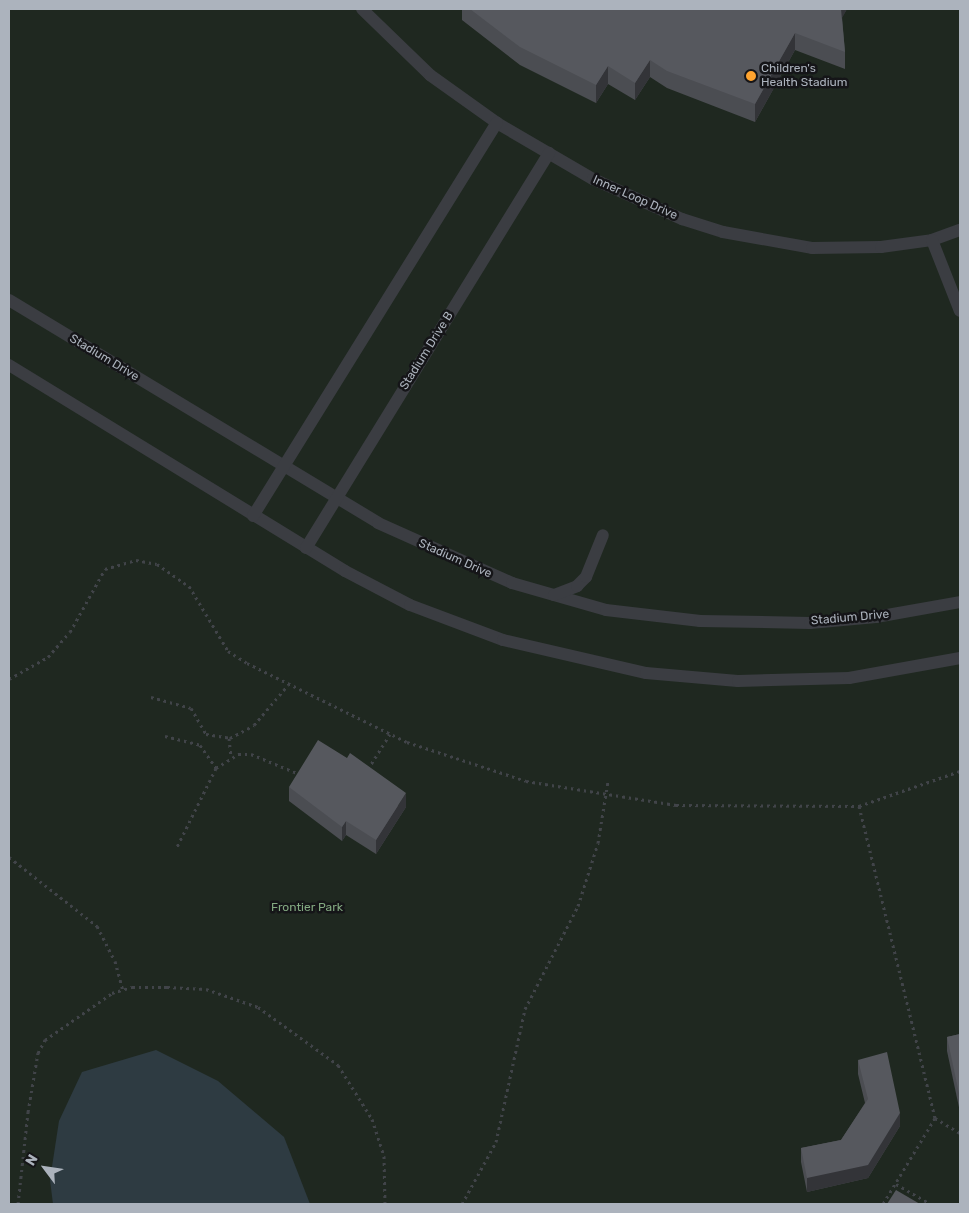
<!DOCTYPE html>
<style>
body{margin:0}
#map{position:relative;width:969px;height:1213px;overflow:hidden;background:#1a1a1d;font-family:Rubik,sans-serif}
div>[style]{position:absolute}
.green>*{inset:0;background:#1f2820}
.water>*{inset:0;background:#2e3b42}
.path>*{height:3px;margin-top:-1.5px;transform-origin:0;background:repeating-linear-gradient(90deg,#414449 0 2.5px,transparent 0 6.5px)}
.lane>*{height:12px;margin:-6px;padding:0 6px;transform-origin:6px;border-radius:6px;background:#3b3d42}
.wall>*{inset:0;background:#4b4d52}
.shaded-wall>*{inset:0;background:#333438}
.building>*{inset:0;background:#56585e}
.dots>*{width:14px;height:14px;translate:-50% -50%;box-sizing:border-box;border:2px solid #151518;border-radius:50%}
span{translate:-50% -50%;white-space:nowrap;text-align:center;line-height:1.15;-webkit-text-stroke:5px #151518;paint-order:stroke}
.poi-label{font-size:12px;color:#acb3bd}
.left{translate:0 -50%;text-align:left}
.street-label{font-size:12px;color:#acb3bd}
.park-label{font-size:12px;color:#83a981}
.frame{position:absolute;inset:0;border:10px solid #acb3bd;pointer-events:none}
.north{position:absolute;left:20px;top:1143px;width:50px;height:50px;-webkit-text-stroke:4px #151518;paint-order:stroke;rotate:301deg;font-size:14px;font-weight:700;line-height:20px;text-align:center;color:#acb3bd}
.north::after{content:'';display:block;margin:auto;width:18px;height:22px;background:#acb3bd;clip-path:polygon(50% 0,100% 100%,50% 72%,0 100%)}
</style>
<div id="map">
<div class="green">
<div style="clip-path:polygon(9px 9px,960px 9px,960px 1204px,9px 1204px)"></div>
</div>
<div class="water">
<div style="clip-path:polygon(156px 1050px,218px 1081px,284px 1137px,310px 1204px,53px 1204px,50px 1180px,59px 1121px,82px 1072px)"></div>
</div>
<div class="path">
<div style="left:9px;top:679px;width:45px;rotate:-29.4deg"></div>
<div style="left:48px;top:657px;width:33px;rotate:-49deg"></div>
<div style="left:70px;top:632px;width:72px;rotate:-60.9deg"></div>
<div style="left:105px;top:569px;width:32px;rotate:-16deg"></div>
<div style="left:136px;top:560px;width:21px;rotate:11deg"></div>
<div style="left:157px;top:564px;width:39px;rotate:35deg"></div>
<div style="left:189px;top:586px;width:76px;rotate:59deg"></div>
<div style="left:228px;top:651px;width:22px;rotate:32deg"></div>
<div style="left:247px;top:663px;width:178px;rotate:26.3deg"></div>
<div style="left:407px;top:742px;width:125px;rotate:18.1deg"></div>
<div style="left:526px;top:781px;width:152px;rotate:9.1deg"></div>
<div style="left:676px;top:805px;width:183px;rotate:0.3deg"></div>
<div style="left:859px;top:806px;width:107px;rotate:-19.1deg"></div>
<div style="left:151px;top:697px;width:41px;rotate:15.4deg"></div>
<div style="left:191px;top:708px;width:30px;rotate:60deg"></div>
<div style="left:206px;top:734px;width:24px;rotate:9deg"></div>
<div style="left:230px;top:738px;width:27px;rotate:-28deg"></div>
<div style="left:254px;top:725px;width:52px;rotate:-49.6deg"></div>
<div style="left:165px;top:736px;width:36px;rotate:14deg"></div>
<div style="left:200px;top:745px;width:28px;rotate:55deg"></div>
<div style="left:216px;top:768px;width:90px;rotate:116.3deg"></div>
<div style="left:229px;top:738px;width:19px;rotate:84deg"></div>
<div style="left:216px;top:768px;width:26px;rotate:-32deg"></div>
<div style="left:238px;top:754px;width:13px"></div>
<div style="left:251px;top:754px;width:52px;rotate:22.6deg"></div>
<div style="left:368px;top:769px;width:41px;rotate:-57.8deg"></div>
<div style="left:859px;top:806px;width:321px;rotate:76.3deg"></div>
<div style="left:935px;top:1118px;width:100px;rotate:121.2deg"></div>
<div style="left:9px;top:857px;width:112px;rotate:38.1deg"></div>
<div style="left:97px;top:926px;width:39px;rotate:63deg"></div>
<div style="left:115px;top:961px;width:30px;rotate:75deg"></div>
<div style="left:935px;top:1118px;width:29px;rotate:31deg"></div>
<div style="left:896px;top:1184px;width:39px;rotate:30deg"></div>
<div style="left:18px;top:1204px;width:93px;rotate:-83.8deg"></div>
<div style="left:28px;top:1112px;width:60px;rotate:-80.4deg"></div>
<div style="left:38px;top:1053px;width:15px;rotate:-62deg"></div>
<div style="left:45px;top:1040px;width:82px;rotate:-35deg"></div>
<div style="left:112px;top:993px;width:21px;rotate:-17deg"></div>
<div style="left:132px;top:987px;width:35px"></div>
<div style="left:167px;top:987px;width:39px;rotate:3deg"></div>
<div style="left:206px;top:989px;width:55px;rotate:19.1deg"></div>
<div style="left:258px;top:1007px;width:99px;rotate:35.9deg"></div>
<div style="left:338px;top:1065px;width:64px;rotate:57.8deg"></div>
<div style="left:372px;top:1119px;width:39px;rotate:72deg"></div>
<div style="left:384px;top:1156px;width:48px;rotate:88.8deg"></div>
<div style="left:462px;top:1204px;width:71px;rotate:-61.3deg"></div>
<div style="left:496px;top:1142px;width:136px;rotate:-77.7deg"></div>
<div style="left:525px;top:1009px;width:116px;rotate:-62.8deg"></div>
<div style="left:578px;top:906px;width:66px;rotate:-72.4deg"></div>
<div style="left:598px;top:843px;width:63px;rotate:-80.8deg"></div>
</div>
<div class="lane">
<div style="left:362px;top:9px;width:95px;rotate:44.1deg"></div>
<div style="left:430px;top:75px;width:82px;rotate:35.6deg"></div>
<div style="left:497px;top:123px;width:111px;rotate:30.3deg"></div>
<div style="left:593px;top:179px;width:98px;rotate:24.2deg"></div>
<div style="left:682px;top:219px;width:43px;rotate:17.6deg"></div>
<div style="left:723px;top:232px;width:90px;rotate:10.2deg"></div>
<div style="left:812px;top:248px;width:69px;rotate:-0.8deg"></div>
<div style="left:881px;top:247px;width:51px;rotate:-7.8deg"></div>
<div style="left:932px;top:240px;width:30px;rotate:-20deg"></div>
<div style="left:932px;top:240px;width:76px;rotate:68.5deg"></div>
<div style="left:9px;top:300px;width:431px;rotate:31.1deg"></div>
<div style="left:378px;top:523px;width:147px;rotate:24.1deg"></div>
<div style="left:512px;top:583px;width:98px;rotate:16deg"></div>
<div style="left:606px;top:610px;width:95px;rotate:6.7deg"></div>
<div style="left:700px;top:621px;width:110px;rotate:1deg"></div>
<div style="left:810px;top:623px;width:66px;rotate:-5.2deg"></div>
<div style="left:876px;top:617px;width:85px;rotate:-10.1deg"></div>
<div style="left:9px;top:365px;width:394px;rotate:31.5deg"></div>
<div style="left:345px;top:571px;width:73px;rotate:27.6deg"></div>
<div style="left:410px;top:605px;width:99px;rotate:20.6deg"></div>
<div style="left:503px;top:640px;width:147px;rotate:13deg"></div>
<div style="left:646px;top:673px;width:92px;rotate:5deg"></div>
<div style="left:738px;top:681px;width:111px;rotate:-1.5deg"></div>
<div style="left:849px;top:678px;width:113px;rotate:-10.2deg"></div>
<div style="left:253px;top:516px;width:463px;rotate:-58.2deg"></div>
<div style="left:306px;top:548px;width:464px;rotate:-58.4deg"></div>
<div style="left:554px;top:595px;width:25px;rotate:-21deg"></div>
<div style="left:577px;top:586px;width:13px;rotate:-45deg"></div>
<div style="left:586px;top:577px;width:45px;rotate:-68deg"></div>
</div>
<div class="wall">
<div style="clip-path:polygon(462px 9px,847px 9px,842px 17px,845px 52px,845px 69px,795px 50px,755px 122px,667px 88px,650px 77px,635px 100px,608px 84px,596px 103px,520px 65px,462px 20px)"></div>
<div style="clip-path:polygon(289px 787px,406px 807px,376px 854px,346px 835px,342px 841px,289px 801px)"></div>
<div style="clip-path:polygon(960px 1034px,960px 1112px,947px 1051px,947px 1037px)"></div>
<div style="clip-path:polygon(858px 1060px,900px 1126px,868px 1178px,807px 1192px,801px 1162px,801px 1148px,841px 1140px,865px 1103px,858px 1074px)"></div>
</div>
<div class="shaded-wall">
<div style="clip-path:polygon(841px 9px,847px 9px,841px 20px)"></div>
<div style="clip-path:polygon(795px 33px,795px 50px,755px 122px,755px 104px)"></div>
<div style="clip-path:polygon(650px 60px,650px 77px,635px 100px,635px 83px)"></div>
<div style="clip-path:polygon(608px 66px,608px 84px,596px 103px,596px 85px)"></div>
<div style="clip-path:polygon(406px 793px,406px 807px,376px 854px,376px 840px)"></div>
<div style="clip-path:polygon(346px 821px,346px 835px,342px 841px,342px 827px)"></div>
<div style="clip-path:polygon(900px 1113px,900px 1126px,868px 1178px,807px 1192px,807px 1178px)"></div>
</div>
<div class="building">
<div style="clip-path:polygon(470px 9px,841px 9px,845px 52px,795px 33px,755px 104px,667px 71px,650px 60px,635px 83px,608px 66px,596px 85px,520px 47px)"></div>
<div style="clip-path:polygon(318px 740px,347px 758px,350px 753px,406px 793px,376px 840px,346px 821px,342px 827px,289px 787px)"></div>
<div style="clip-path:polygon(960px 1034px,960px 1098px,947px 1037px)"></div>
<div style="clip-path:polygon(887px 1052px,900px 1113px,868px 1165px,807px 1178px,801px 1148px,841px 1140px,868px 1099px,858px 1060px)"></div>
<div style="clip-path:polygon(896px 1190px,920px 1204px,887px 1204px)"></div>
</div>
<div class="dots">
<div style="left:751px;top:76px;background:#ffa430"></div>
</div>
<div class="poi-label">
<span class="left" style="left:761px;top:76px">Children's<br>Health Stadium</span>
</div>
<div class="street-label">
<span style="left:635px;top:198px;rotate:24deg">Inner Loop Drive</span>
<span style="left:427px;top:351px;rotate:-58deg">Stadium Drive B</span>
<span style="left:104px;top:358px;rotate:31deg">Stadium Drive</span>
<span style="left:455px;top:559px;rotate:24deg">Stadium Drive</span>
<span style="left:850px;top:618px;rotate:-5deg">Stadium Drive</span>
</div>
<div class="park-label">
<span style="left:307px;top:908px">Frontier Park</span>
</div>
<div class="frame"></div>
<div class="north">N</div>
</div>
